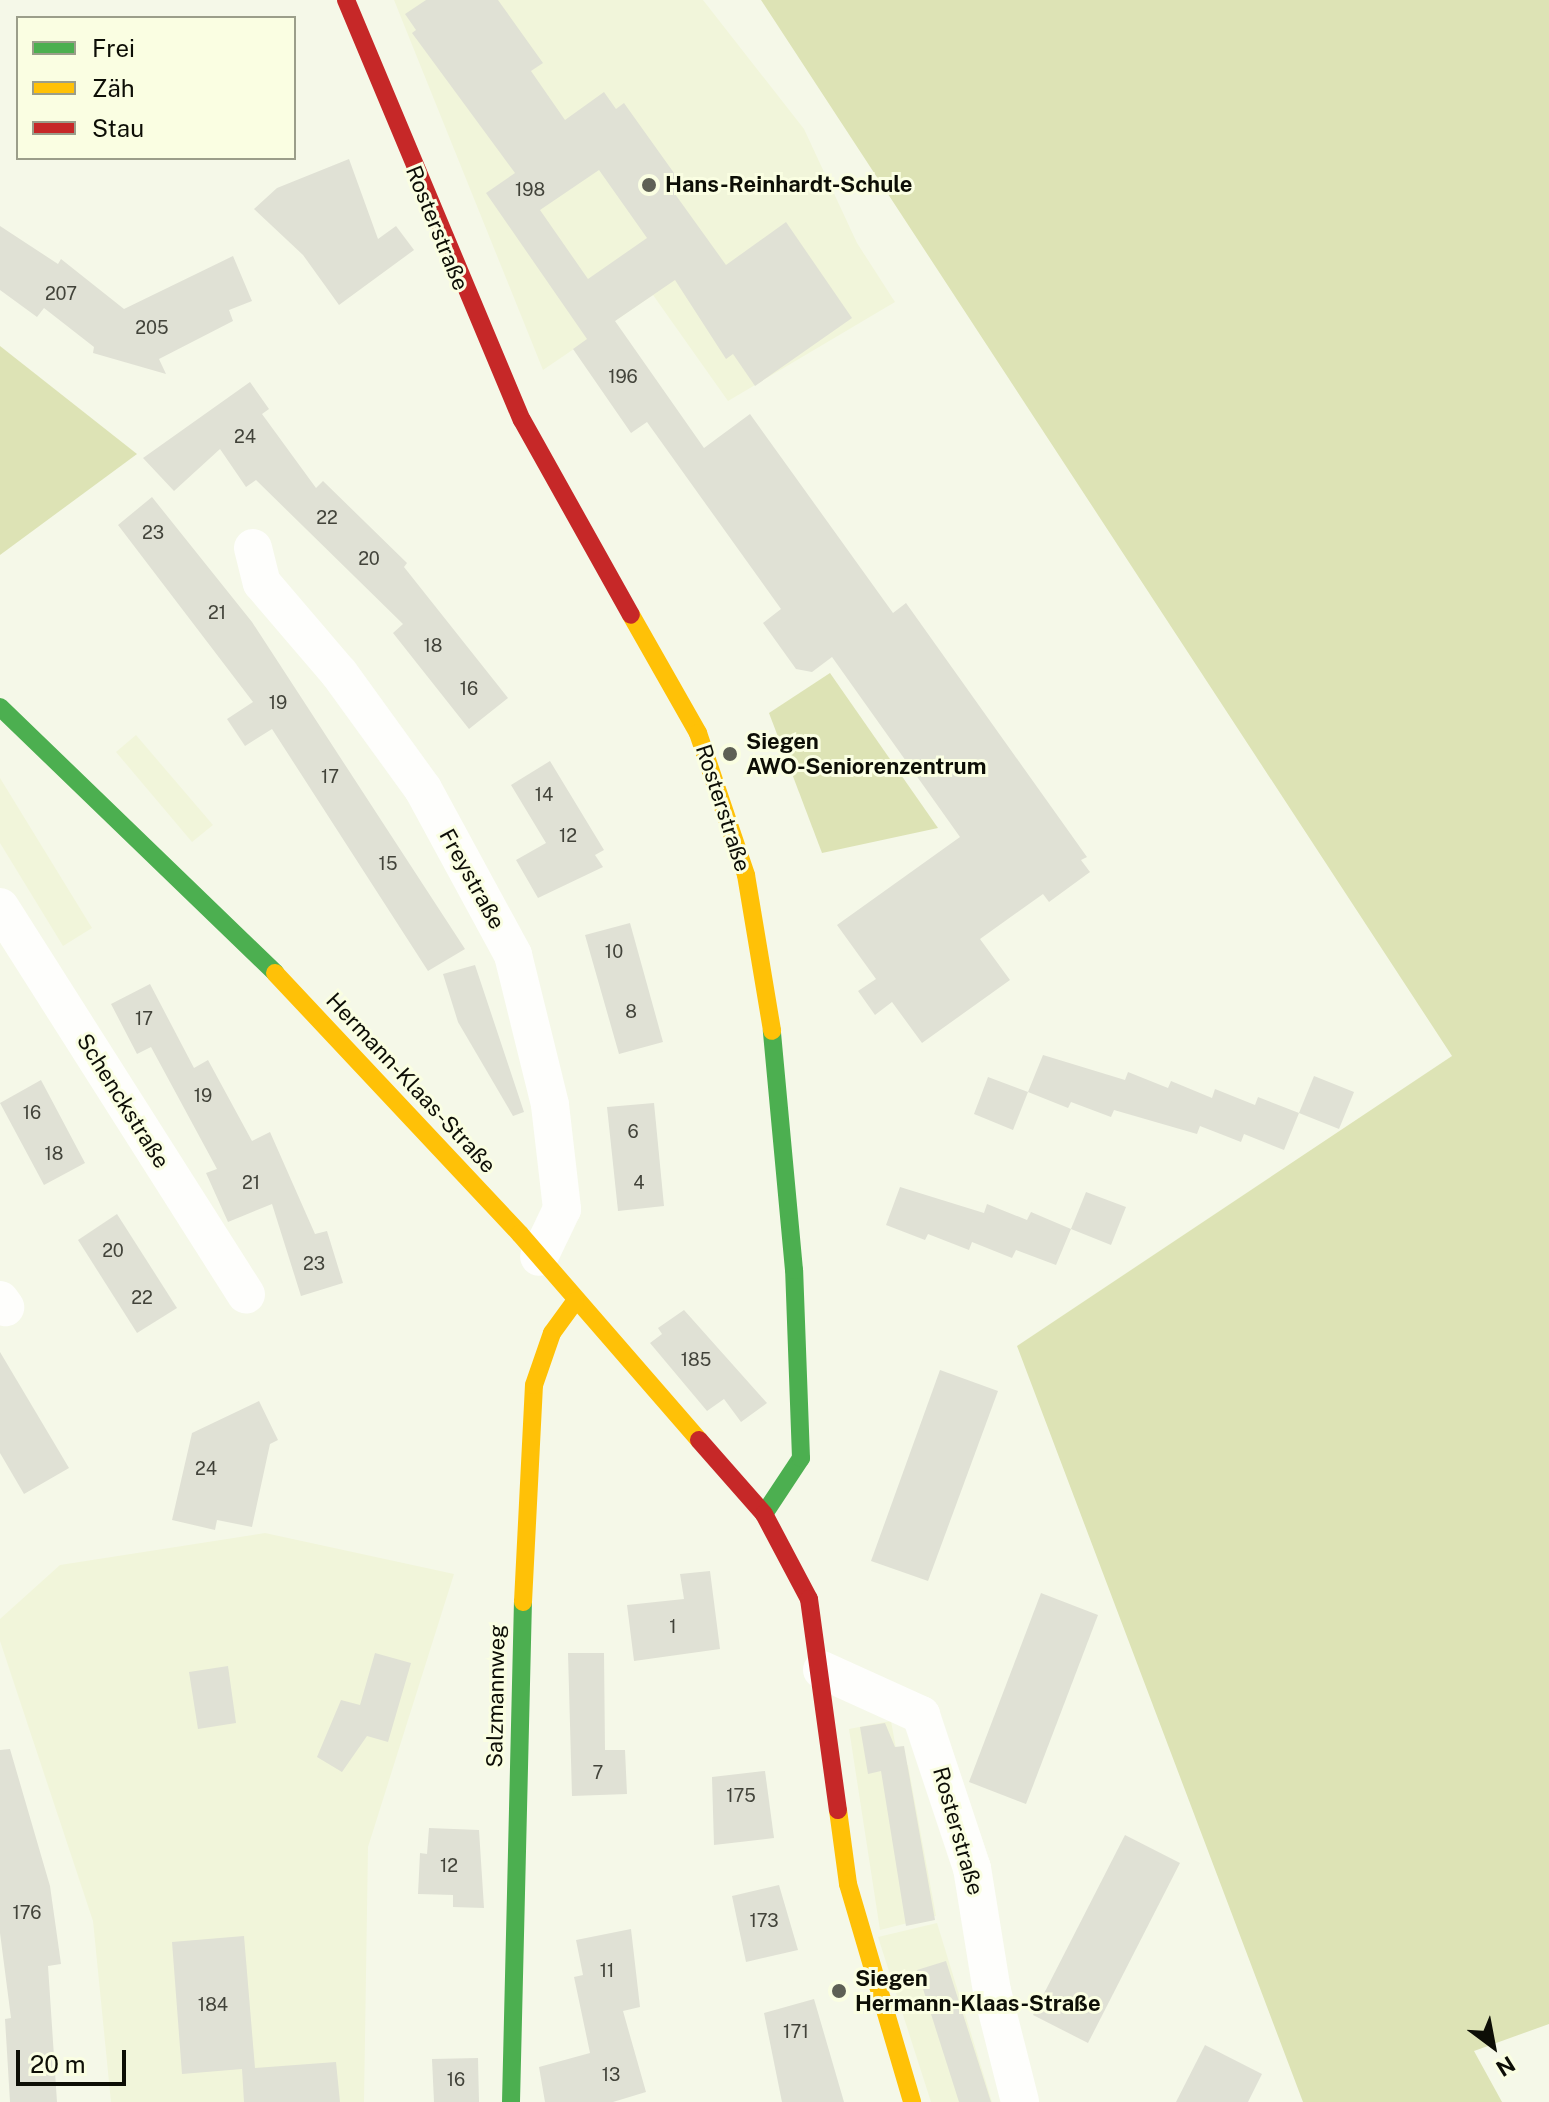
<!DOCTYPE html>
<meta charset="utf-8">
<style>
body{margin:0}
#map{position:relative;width:1549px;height:2102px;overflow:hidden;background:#f5f8e8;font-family:"Public Sans",sans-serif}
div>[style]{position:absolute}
.built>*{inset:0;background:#f1f5da}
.green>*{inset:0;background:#dde3b5}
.building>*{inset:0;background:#e0e1d5}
.street>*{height:38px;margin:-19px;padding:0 19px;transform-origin:19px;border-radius:19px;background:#fefefc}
.fast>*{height:18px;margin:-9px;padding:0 9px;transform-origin:9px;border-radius:9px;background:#4caf50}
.slow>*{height:18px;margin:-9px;padding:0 9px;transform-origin:9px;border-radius:9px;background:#ffc107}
.jam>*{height:18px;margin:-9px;padding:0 9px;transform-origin:9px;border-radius:9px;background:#c62828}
.dots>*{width:22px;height:22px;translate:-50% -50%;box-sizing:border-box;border:4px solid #fafee2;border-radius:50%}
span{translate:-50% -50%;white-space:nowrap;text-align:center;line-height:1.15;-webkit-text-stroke:6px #fafee2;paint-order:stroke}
.number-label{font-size:18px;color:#42433a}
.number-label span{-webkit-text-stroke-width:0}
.poi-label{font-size:22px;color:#0d0e06;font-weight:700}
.left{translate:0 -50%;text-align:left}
.street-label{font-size:22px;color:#0d0e06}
.legend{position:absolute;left:16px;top:16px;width:280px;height:144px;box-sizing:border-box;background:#fafee2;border:2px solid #9b9e8a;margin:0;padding:10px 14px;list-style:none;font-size:24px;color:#0d0e06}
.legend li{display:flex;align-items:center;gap:16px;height:40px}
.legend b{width:40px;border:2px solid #9b9e8a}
.north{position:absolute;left:1453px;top:2006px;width:80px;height:80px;-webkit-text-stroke:6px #fafee2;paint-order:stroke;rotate:148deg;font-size:22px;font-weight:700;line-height:32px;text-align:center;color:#0d0e06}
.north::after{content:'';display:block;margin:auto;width:28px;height:36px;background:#0d0e06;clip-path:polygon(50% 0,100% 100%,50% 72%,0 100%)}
.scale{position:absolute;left:16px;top:2050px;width:110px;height:36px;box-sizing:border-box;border:4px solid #0d0e06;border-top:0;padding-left:10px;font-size:24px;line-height:28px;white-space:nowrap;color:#0d0e06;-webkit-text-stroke:6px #fafee2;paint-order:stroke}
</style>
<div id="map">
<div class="built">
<div style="clip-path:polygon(394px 0,703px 0,804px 129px,857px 243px,895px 302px,728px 401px,653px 295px,543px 370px)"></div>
<div style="clip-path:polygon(136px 735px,213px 825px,192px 842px,116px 752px)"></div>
<div style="clip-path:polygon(0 778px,92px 928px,63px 946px,0 843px)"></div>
<div style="clip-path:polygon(265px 1533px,454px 1574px,368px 1847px,364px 2102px,111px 2102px,93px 1921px,0 1641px,0 1619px,60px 1565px)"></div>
<div style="clip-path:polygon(891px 1721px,899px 1765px,908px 1765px,936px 1916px,880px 1930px,849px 1729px)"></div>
<div style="clip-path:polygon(937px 1923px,992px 2102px,931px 2102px,878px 1937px)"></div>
</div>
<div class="green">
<div style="clip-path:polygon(761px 0,1549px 0,1549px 2024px,1474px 2051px,1502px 2102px,1303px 2102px,1017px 1346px,1452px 1056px)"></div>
<div style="clip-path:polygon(0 346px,137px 454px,0 555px)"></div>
<div style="clip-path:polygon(830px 673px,938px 828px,822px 853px,769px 713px)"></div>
</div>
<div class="building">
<div style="clip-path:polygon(evenodd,426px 0,498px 0,543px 63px,531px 71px,565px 120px,604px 92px,616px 109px,624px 103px,684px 187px,675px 194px,726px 265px,786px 222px,852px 318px,755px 386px,733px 354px,726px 359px,675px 280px,615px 321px,704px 448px,750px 414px,893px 613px,906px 603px,1087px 857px,1081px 860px,1090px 872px,1049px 902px,1043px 894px,980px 939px,1010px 980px,922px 1043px,892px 1002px,875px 1015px,858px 991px,876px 979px,837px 925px,960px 837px,832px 657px,812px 672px,796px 669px,763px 623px,781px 609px,647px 422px,631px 433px,573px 349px,587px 339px,486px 193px,515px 173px,412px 33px,416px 30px,405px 14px,426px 0,599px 170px,647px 238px,588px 279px,540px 210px,599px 170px)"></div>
<div style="clip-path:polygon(349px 159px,378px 239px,396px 226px,414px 250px,339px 305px,303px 255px,254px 209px,277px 188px)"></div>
<div style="clip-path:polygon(0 226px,58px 264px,61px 259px,124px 309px,233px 256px,252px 301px,229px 310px,233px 321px,159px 359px,166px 374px,93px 353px,94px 347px,44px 308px,37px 317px,0 290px)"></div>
<div style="clip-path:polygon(250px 382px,269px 409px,262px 414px,316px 488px,323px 481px,407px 563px,404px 567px,508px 698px,469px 729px,393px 633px,403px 624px,256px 480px,246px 487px,220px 449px,174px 491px,143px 458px)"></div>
<div style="clip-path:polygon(152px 497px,252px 622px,465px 949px,428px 971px,272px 729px,245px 746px,227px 719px,253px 702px,118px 525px)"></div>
<div style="clip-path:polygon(550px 761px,604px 850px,595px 855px,603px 867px,538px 898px,516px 860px,546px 843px,511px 785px)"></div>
<div style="clip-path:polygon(630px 923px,663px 1042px,619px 1054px,585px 935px)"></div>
<div style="clip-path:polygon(475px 965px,524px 1112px,513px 1116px,458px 1022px,443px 974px)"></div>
<div style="clip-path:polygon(150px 984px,194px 1068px,208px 1060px,252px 1141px,270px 1132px,315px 1234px,327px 1231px,343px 1283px,301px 1296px,272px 1204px,228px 1222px,206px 1173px,217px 1169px,151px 1047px,137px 1054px,111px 1004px)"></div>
<div style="clip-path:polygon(1043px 1055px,1125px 1080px,1128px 1072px,1168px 1088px,1171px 1081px,1212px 1098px,1215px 1089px,1255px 1105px,1258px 1097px,1299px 1113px,1284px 1150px,1244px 1134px,1241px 1142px,1200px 1126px,1197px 1134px,1114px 1110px,1111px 1117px,1071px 1102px,1068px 1108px,1028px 1092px)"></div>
<div style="clip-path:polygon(1314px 1076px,1354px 1092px,1339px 1129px,1299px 1113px)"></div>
<div style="clip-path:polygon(988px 1077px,1028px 1092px,1013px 1130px,974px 1114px)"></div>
<div style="clip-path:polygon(41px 1080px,85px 1163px,44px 1185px,0 1103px)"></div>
<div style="clip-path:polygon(654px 1103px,664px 1206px,618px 1211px,607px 1107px)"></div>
<div style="clip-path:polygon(900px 1187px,984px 1213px,987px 1204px,1027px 1220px,1031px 1212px,1071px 1229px,1056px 1265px,1016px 1250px,1012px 1258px,972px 1242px,969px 1250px,928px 1234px,925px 1240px,886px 1225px)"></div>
<div style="clip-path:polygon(1086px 1192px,1126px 1207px,1111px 1245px,1071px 1229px)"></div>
<div style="clip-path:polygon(117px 1214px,177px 1308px,137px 1333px,78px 1240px)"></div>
<div style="clip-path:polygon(684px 1310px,767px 1403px,741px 1422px,724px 1399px,707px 1411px,650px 1343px,662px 1334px,658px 1328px)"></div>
<div style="clip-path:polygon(0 1352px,69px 1468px,24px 1494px,0 1453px)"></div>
<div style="clip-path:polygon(940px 1370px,998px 1391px,928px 1581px,871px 1561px)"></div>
<div style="clip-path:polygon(259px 1401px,278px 1440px,270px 1444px,252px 1527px,217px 1520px,215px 1530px,172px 1520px,192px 1433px)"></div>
<div style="clip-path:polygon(710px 1571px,720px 1649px,634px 1661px,627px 1605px,684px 1599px,680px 1574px)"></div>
<div style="clip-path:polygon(1041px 1593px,1098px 1615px,1026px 1804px,969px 1782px)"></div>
<div style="clip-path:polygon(375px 1653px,411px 1663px,388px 1742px,367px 1736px,342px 1772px,317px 1757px,341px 1700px,360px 1705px)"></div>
<div style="clip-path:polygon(568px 1653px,604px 1653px,605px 1750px,625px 1750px,627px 1794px,572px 1796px)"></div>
<div style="clip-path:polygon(228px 1666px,236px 1723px,198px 1729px,189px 1672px)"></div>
<div style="clip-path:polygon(885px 1723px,895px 1747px,904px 1746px,935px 1920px,906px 1926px,881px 1771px,868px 1774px,860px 1727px)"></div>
<div style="clip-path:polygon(10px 1749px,50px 1886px,61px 1964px,48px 1966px,57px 2102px,10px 2102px,5px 2019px,11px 2018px,0 1933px,0 1750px)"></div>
<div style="clip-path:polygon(765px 1771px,774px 1838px,714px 1845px,712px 1777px)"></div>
<div style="clip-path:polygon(429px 1828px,479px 1830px,484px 1908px,453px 1907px,453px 1895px,418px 1894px,420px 1853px,427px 1854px)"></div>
<div style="clip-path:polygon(1125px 1835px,1180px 1863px,1088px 2043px,1033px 2015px)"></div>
<div style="clip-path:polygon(779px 1885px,798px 1950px,746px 1962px,732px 1896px)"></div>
<div style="clip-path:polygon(631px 1929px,640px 2007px,623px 2011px,646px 2092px,613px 2102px,545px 2102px,539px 2067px,590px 2053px,574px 1977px,583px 1975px,576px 1940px)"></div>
<div style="clip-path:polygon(244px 1936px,255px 2068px,336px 2062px,340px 2102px,244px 2102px,242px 2069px,182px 2074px,172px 1942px)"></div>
<div style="clip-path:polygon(946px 1961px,991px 2102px,959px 2102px,917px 1970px)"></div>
<div style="clip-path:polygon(814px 1999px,844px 2102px,782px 2102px,764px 2013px)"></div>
<div style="clip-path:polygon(1205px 2045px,1262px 2074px,1248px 2102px,1176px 2102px)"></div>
<div style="clip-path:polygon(478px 2058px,479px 2102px,434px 2102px,432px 2059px)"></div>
</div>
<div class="street">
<div style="left:253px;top:548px;width:36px;rotate:76deg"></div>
<div style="left:262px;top:583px;width:118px;rotate:49.5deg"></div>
<div style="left:339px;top:673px;width:143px;rotate:54.1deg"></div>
<div style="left:423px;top:789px;width:189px;rotate:61.5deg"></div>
<div style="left:513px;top:955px;width:154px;rotate:76.1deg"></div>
<div style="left:550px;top:1105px;width:105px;rotate:83.4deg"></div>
<div style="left:562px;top:1209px;width:53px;rotate:115.6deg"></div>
<div style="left:0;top:907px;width:459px;rotate:57.6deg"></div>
<div style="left:0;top:1300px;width:9px;rotate:54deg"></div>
<div style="left:822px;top:1670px;width:109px;rotate:24.4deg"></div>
<div style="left:921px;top:1715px;width:161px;rotate:71.6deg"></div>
<div style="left:972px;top:1868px;width:125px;rotate:80.8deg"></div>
<div style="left:992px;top:1991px;width:114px;rotate:75.8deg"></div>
</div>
<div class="fast">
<div style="left:0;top:707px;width:383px;rotate:44deg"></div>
<div style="left:764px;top:1514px;width:67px;rotate:-56.5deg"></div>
<div style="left:801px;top:1458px;width:188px;rotate:-92.1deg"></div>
<div style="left:794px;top:1270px;width:240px;rotate:-95.3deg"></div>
<div style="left:511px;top:2102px;width:500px;rotate:-88.63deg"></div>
</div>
<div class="slow">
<div style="left:631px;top:615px;width:136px;rotate:60.4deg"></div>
<div style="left:698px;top:733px;width:150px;rotate:71.3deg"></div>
<div style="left:746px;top:875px;width:158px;rotate:80.5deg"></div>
<div style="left:275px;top:973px;width:358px;rotate:46.8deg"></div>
<div style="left:520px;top:1234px;width:273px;rotate:49deg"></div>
<div style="left:523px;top:1602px;width:217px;rotate:-87.1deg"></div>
<div style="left:534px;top:1385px;width:55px;rotate:-70.9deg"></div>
<div style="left:552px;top:1333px;width:39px;rotate:-54deg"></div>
<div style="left:838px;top:1810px;width:75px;rotate:82.3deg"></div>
<div style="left:848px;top:1884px;width:227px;rotate:73.6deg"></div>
</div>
<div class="jam">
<div style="left:346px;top:0;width:455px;rotate:67.3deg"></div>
<div style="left:522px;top:420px;width:223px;rotate:60.8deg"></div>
<div style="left:699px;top:1440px;width:98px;rotate:48.7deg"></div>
<div style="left:764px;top:1514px;width:96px;rotate:62.1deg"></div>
<div style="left:809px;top:1599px;width:213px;rotate:82.2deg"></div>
</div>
<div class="dots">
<div style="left:649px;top:185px;background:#5e6055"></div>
<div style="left:730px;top:754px;background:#5e6055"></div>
<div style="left:839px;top:1991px;background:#5e6055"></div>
</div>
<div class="number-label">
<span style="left:530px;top:190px">198</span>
<span style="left:61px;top:294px">207</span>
<span style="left:152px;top:328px">205</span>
<span style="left:623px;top:377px">196</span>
<span style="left:245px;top:437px">24</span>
<span style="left:327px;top:518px">22</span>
<span style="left:153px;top:533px">23</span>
<span style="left:369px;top:559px">20</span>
<span style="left:217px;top:613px">21</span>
<span style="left:433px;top:646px">18</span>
<span style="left:469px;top:689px">16</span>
<span style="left:278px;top:703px">19</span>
<span style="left:330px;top:777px">17</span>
<span style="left:544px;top:795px">14</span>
<span style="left:568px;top:836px">12</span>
<span style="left:388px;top:864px">15</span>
<span style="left:614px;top:952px">10</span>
<span style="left:631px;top:1012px">8</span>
<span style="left:144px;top:1019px">17</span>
<span style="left:203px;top:1096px">19</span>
<span style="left:32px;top:1113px">16</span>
<span style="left:633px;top:1132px">6</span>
<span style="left:54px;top:1154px">18</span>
<span style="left:251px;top:1183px">21</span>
<span style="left:639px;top:1183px">4</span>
<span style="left:113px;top:1251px">20</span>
<span style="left:314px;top:1264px">23</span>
<span style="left:142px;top:1298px">22</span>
<span style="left:696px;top:1360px">185</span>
<span style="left:206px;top:1469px">24</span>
<span style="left:673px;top:1627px">1</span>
<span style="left:598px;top:1773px">7</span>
<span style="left:741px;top:1796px">175</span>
<span style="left:449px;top:1866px">12</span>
<span style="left:27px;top:1913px">176</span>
<span style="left:764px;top:1921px">173</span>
<span style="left:607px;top:1971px">11</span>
<span style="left:213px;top:2005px">184</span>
<span style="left:796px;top:2032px">171</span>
<span style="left:611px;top:2075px">13</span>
<span style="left:456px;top:2080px">16</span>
</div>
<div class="poi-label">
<span class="left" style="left:665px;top:185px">Hans-Reinhardt-Schule</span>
<span class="left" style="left:746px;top:754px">Siegen<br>AWO-Seniorenzentrum</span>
<span class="left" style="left:855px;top:1991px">Siegen<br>Hermann-Klaas-Straße</span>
</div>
<div class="street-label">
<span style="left:437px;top:228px;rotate:68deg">Rosterstraße</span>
<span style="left:723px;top:808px;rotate:72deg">Rosterstraße</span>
<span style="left:472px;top:879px;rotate:61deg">Freystraße</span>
<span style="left:411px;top:1083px;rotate:47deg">Hermann-Klaas-Straße</span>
<span style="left:123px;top:1101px;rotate:58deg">Schenckstraße</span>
<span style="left:496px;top:1696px;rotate:-89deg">Salzmannweg</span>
<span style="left:958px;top:1831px;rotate:74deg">Rosterstraße</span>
</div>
<ul class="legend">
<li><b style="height:10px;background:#4caf50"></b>Frei</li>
<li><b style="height:10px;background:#ffc107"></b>Zäh</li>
<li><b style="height:10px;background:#c62828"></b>Stau</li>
</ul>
<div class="north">N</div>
<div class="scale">20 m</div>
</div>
